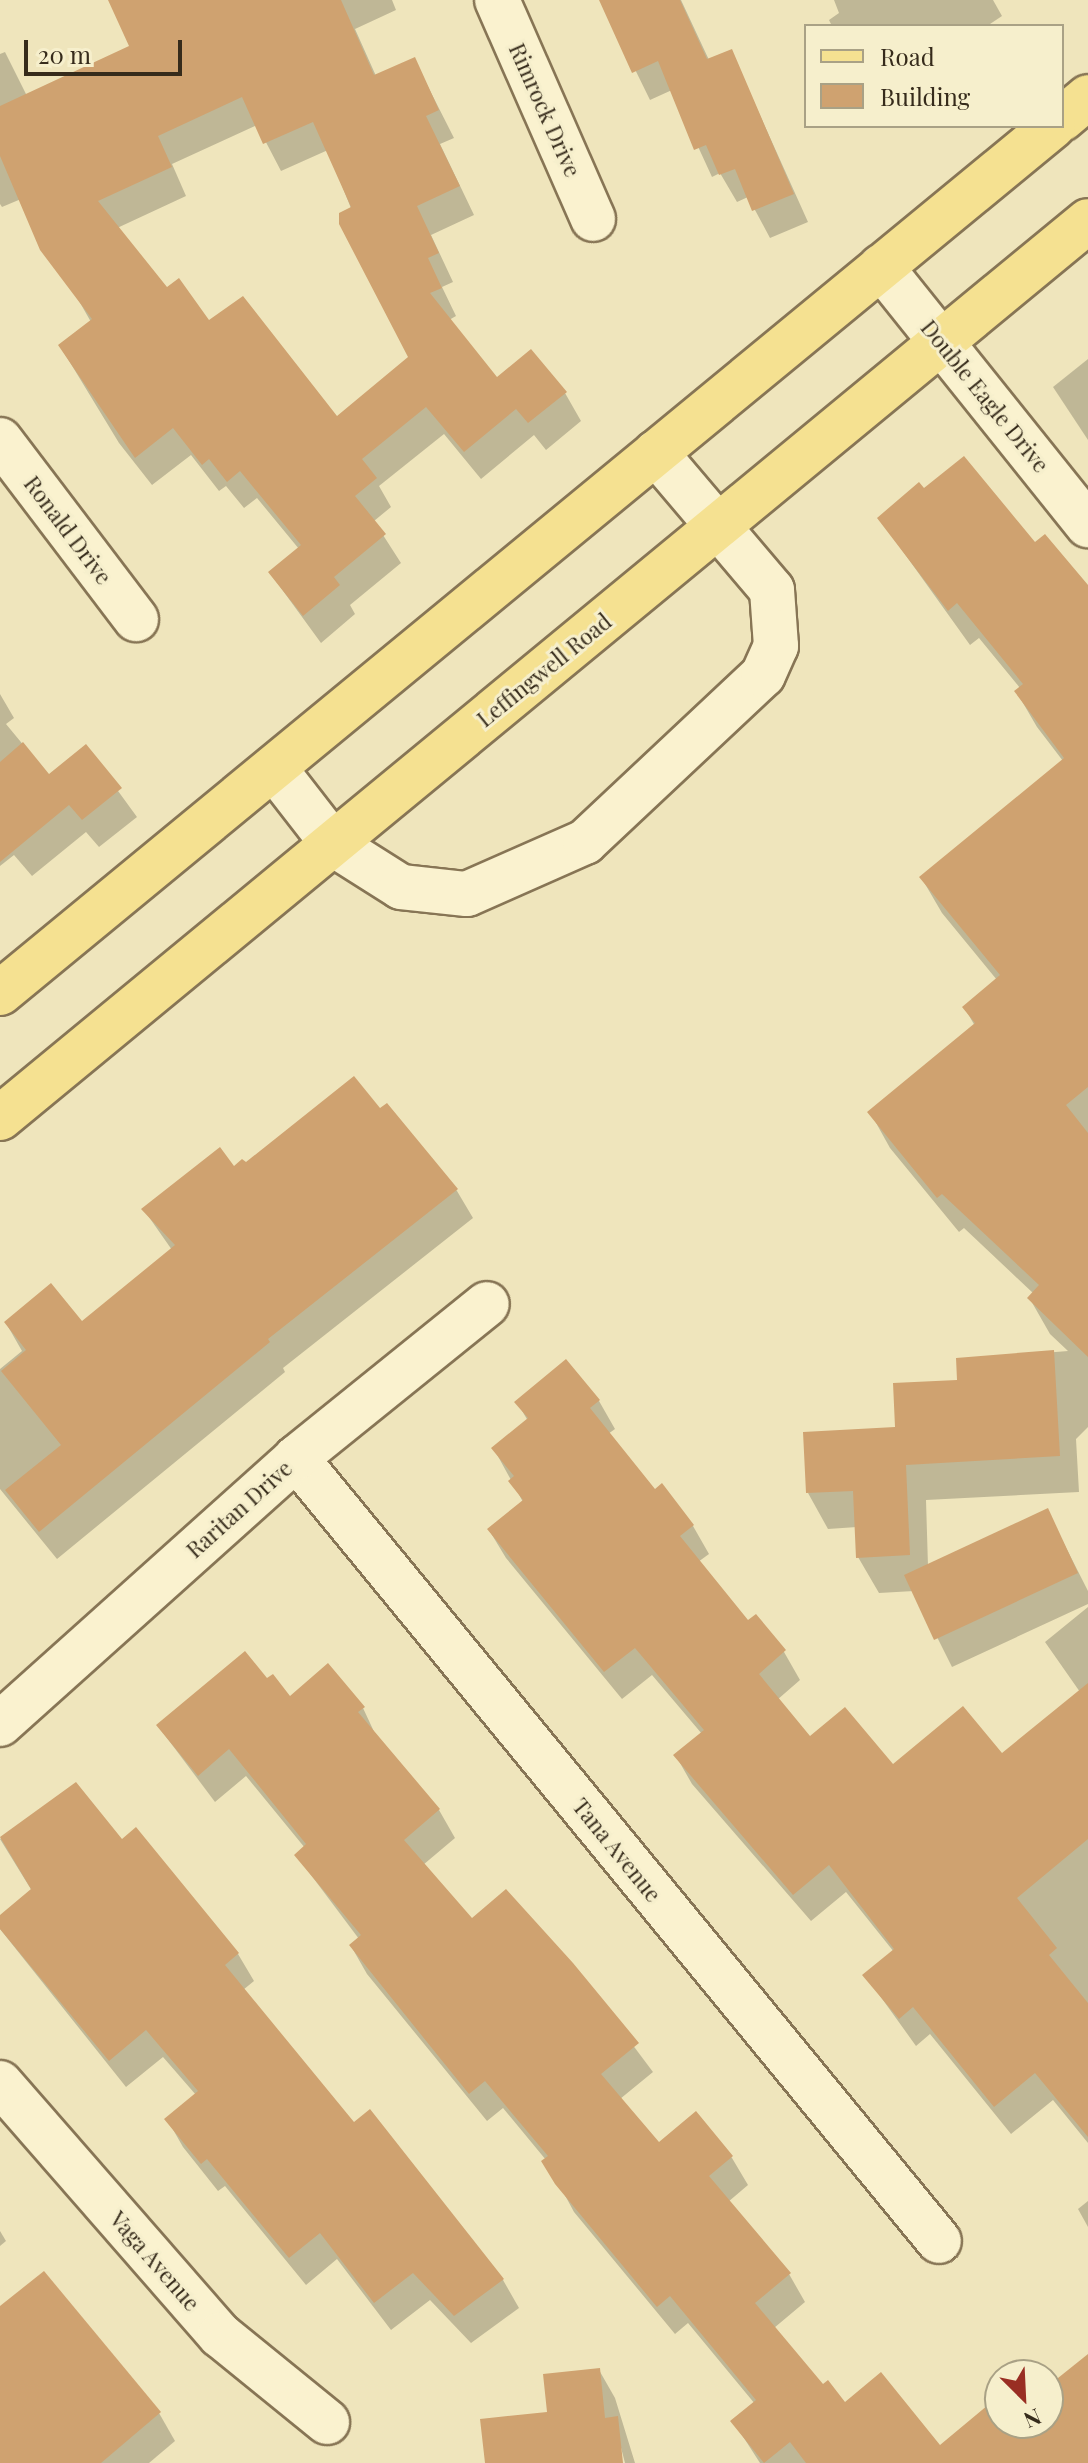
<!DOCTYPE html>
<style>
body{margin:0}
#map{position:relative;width:1088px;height:2463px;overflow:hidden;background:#efe5bc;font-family:"Playfair Display",serif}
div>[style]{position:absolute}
.shadow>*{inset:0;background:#0003}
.building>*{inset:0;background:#cfa270}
.roads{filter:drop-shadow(2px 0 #877555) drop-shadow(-2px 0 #877555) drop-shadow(0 2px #877555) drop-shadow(0 -2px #877555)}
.minor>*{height:44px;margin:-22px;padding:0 22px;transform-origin:22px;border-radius:22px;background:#faf2cf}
.major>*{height:44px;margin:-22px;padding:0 22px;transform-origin:22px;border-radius:22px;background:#f5e191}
span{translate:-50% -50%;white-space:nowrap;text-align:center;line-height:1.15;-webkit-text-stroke:6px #f6efcc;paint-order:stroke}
.street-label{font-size:22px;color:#362b1b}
.legend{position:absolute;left:804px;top:24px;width:260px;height:104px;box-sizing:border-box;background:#f6efcc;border:2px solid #a9a185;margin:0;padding:10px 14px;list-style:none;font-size:24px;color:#362b1b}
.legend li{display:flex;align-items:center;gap:16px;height:40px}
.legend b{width:40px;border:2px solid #a9a185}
.north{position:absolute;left:984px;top:2359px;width:80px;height:80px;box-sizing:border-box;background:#f6efcc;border:2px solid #a9a185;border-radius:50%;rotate:156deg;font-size:22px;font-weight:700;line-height:32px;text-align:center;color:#362b1b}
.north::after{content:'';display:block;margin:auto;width:28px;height:36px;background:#992e23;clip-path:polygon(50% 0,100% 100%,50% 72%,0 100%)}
.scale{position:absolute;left:24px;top:40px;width:158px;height:36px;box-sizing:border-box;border:4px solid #362b1b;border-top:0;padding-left:10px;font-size:24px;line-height:28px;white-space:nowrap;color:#362b1b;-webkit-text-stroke:6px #f6efcc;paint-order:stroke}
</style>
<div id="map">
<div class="shadow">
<div style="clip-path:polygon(evenodd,121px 0,392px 0,396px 10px,355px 29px,376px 76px,414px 59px,454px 138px,440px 144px,474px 215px,431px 235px,453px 282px,442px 287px,456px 316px,449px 320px,497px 379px,565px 393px,581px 421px,546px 450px,534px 435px,481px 479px,444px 434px,379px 486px,391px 507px,374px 521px,401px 563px,350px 605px,355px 614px,321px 643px,270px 573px,299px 549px,257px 498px,244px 508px,226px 486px,219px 491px,191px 455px,152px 485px,119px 443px,60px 346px,91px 322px,21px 199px,2px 207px,0 204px,0 54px,5px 52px,27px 96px,132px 47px,121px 0,257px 125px,281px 171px,328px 150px,410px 358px,337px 418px,167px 290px,115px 229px,186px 196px,172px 164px,257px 125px)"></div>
<div style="clip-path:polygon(601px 0,681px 0,709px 60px,731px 51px,808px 222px,770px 238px,748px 197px,737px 202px,720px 173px,712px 177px,672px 90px,650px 100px)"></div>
<div style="clip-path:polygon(834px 0,993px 0,1002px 16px,987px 26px,832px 26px,829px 20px,839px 13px)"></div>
<div style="clip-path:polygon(1088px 359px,1088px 440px,1053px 387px)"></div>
<div style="clip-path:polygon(924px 491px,1035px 544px,1088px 588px,1088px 1427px,1076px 1439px,1079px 1492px,926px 1500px,928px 1566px,1047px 1510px,1088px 1591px,1088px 1604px,952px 1667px,914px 1591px,879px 1593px,858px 1557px,857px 1527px,828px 1529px,808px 1493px,959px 1382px,958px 1360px,1068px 1351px,1050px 1334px,1030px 1299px,1034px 1294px,964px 1228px,959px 1232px,890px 1148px,870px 1112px,975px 1026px,964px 1007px,997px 980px,942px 913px,921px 877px,1063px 761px,1037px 727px,1016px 691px,1020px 688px,979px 638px,970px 645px,879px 518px)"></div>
<div style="clip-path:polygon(0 694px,14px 718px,6px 724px,49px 776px,86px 747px,137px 817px,99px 847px,86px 832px,32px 876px,14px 855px,0 866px)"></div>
<div style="clip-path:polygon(387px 1106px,457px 1191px,473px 1218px,283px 1368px,285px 1372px,57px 1559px,0 1489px,0 1369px,22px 1351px,6px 1323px,82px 1324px,172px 1250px,144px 1210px)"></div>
<div style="clip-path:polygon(599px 1401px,615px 1429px,608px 1434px,655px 1491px,693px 1526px,709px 1554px,698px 1562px,748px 1623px,784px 1652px,800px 1680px,777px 1700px,810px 1739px,893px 1767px,1001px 1756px,1080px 1692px,1045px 1642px,1088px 1607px,1088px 2143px,1053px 2100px,1011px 2134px,930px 2034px,916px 2046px,865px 1975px,894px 1952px,846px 1892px,811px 1921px,692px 1784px,676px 1756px,702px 1734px,652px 1675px,622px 1699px,506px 1558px,489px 1530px,523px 1502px,494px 1449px,528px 1421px,517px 1402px)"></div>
<div style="clip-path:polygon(266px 1681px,290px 1699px,363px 1708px,377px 1738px,439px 1810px,455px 1838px,423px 1865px,472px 1921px,572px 1964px,653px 2072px,620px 2099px,659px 2145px,696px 2114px,732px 2158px,748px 2185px,728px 2202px,789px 2274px,805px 2302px,774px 2328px,822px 2387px,844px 2404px,940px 2448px,1000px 2410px,1000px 2423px,1048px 2423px,1048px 2389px,1088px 2357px,1088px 2463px,760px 2463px,733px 2421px,755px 2404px,688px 2323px,675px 2334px,574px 2212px,546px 2160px,503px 2108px,487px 2121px,367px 1974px,351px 1946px,359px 1939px,296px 1855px,305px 1848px,246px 1776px,215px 1802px,158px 1726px)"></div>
<div style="clip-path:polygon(75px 1784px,122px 1842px,238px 1954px,254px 1981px,243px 1990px,354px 2125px,503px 2280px,519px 2308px,471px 2343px,430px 2300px,391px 2330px,337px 2259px,306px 2285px,225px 2186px,218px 2191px,183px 2147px,167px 2119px,196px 2095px,163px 2057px,126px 2087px,0 1929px,0 1917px,32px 1891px,0 1839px)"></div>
<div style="clip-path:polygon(1088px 2201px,1088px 2227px,1078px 2209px)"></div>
<div style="clip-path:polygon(0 2231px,6px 2241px,0 2246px)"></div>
<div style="clip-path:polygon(0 2308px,159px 2413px,175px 2441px,149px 2463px,0 2463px)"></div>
<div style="clip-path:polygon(599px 2370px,615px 2398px,635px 2463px,625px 2463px,619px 2440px,621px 2463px,487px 2463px)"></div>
</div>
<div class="building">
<div style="clip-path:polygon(evenodd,108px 0,341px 0,374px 75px,415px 57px,439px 110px,426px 116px,460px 186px,417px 206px,439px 253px,428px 258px,442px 288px,430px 293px,497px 377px,531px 349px,567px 392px,528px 423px,516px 409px,464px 452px,426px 407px,362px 459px,377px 478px,355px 496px,386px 534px,334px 577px,340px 585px,303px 616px,268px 572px,301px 545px,240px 471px,227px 482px,209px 459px,202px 465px,173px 428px,135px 458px,58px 345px,92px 319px,40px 250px,0 156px,0 106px,129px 46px,108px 0,242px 97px,263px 144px,313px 122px,351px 207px,339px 213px,339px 224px,408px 357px,337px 416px,243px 296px,209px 320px,179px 278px,167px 287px,98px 201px,172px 167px,158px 136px,242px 97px)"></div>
<div style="clip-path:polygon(599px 0,680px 0,707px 59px,732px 49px,794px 194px,752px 211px,735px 169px,719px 175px,706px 145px,694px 150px,658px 61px,632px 73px)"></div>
<div style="clip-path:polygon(964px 456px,1035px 542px,1045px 534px,1088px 585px,1088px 1087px,1066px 1105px,1088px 1133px,1088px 1357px,1027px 1298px,1039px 1285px,942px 1194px,937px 1198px,867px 1112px,975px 1023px,962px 1007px,1000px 975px,919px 877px,1064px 758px,1014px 691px,1023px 684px,957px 603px,948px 611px,877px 518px,919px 482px,924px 488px)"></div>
<div style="clip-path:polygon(23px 742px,49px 774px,86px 744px,122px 788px,82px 820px,69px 805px,0 862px,0 762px)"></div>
<div style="clip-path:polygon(354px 1076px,380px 1108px,387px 1103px,458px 1189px,268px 1339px,270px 1342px,39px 1532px,5px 1490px,61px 1445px,1px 1371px,26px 1350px,4px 1322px,51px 1283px,82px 1321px,175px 1245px,141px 1209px,220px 1147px,234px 1166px,242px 1159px,246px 1162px)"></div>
<div style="clip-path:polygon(1054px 1350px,1060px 1456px,906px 1465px,910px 1555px,856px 1558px,853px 1491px,806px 1493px,803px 1432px,895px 1427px,893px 1383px,957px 1380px,956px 1358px)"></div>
<div style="clip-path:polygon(566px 1359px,600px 1400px,590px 1408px,655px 1489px,662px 1483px,694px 1525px,680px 1536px,748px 1620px,756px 1614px,786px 1650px,759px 1674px,810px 1736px,845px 1707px,893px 1764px,963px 1706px,1002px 1753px,1088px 1683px,1088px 1839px,1017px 1898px,1057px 1948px,1049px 1955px,1088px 2003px,1088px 2137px,1035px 2073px,994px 2107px,913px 2007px,899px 2019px,862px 1975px,894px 1949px,829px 1865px,793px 1895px,673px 1755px,704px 1730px,635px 1648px,604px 1672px,487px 1529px,523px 1500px,508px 1481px,514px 1476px,491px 1448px,528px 1418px,514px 1402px)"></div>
<div style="clip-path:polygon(1048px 1508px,1078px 1573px,934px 1640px,904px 1575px)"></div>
<div style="clip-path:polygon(245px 1651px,267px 1678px,273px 1674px,290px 1696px,328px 1663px,365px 1707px,358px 1712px,440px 1809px,404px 1840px,472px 1918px,506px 1889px,573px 1963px,639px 2043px,601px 2074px,659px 2142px,696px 2111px,733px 2156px,709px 2176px,791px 2273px,755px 2303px,823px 2384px,828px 2380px,845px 2402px,881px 2372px,940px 2445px,994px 2400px,1000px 2407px,1000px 2423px,1048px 2423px,1048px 2386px,1088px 2354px,1088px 2463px,806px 2463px,790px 2442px,764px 2463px,730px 2421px,756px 2400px,670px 2296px,657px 2307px,555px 2184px,541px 2161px,548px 2156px,485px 2081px,469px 2094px,431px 2047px,349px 1945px,361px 1935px,294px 1855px,306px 1844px,229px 1749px,198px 1776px,156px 1725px)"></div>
<div style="clip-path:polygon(76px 1782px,122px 1839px,136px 1827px,239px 1953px,225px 1965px,354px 2122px,370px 2109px,504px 2279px,454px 2316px,413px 2273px,374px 2303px,320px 2233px,289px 2258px,207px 2159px,201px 2164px,164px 2119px,198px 2091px,146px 2030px,109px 2061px,0 1929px,0 1915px,31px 1889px,0 1837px)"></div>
<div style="clip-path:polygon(44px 2271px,161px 2412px,101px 2463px,0 2463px,0 2306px)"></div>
<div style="clip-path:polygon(600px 2368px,605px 2418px,618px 2416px,623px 2463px,485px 2463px,480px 2419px,547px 2412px,543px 2374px)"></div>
</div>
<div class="roads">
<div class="minor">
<div style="left:497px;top:0;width:239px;rotate:66.3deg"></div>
<div style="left:881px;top:267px;width:331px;rotate:51.3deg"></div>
<div style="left:0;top:440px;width:225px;rotate:52.8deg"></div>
<div style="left:274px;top:768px;width:96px;rotate:52.2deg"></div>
<div style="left:333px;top:844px;width:80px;rotate:32.3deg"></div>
<div style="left:401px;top:887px;width:66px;rotate:6.1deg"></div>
<div style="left:467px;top:894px;width:129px;rotate:-23.8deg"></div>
<div style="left:585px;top:842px;width:244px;rotate:-43.2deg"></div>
<div style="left:763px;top:675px;width:32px;rotate:-66deg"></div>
<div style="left:776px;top:646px;width:56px;rotate:-94.1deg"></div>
<div style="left:772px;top:590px;width:180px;rotate:-130.3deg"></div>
<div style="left:296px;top:1458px;width:1013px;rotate:50.61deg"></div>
<div style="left:0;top:1724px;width:398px;rotate:-41.9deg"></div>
<div style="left:296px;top:1458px;width:245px;rotate:-38.9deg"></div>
<div style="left:0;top:2083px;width:335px;rotate:48.9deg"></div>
<div style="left:220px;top:2335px;width:138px;rotate:39.1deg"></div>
</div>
<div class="major">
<div style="left:1062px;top:119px;width:34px;rotate:-40deg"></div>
<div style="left:0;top:993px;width:1364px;rotate:-39.47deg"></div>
<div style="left:0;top:1118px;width:1410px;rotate:-39.5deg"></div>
</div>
</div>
<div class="street-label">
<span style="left:545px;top:110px;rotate:66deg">Rimrock Drive</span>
<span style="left:985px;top:396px;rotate:51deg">Double Eagle Drive</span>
<span style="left:68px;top:530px;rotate:53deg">Ronald Drive</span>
<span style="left:544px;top:670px;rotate:-39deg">Leffingwell Road</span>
<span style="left:239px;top:1509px;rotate:-42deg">Raritan Drive</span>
<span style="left:617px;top:1850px;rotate:51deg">Tana Avenue</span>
<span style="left:155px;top:2261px;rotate:49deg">Vaga Avenue</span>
</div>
<ul class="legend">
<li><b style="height:10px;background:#f5e191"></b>Road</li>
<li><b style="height:22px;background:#cfa270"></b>Building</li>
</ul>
<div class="north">N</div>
<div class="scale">20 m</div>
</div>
